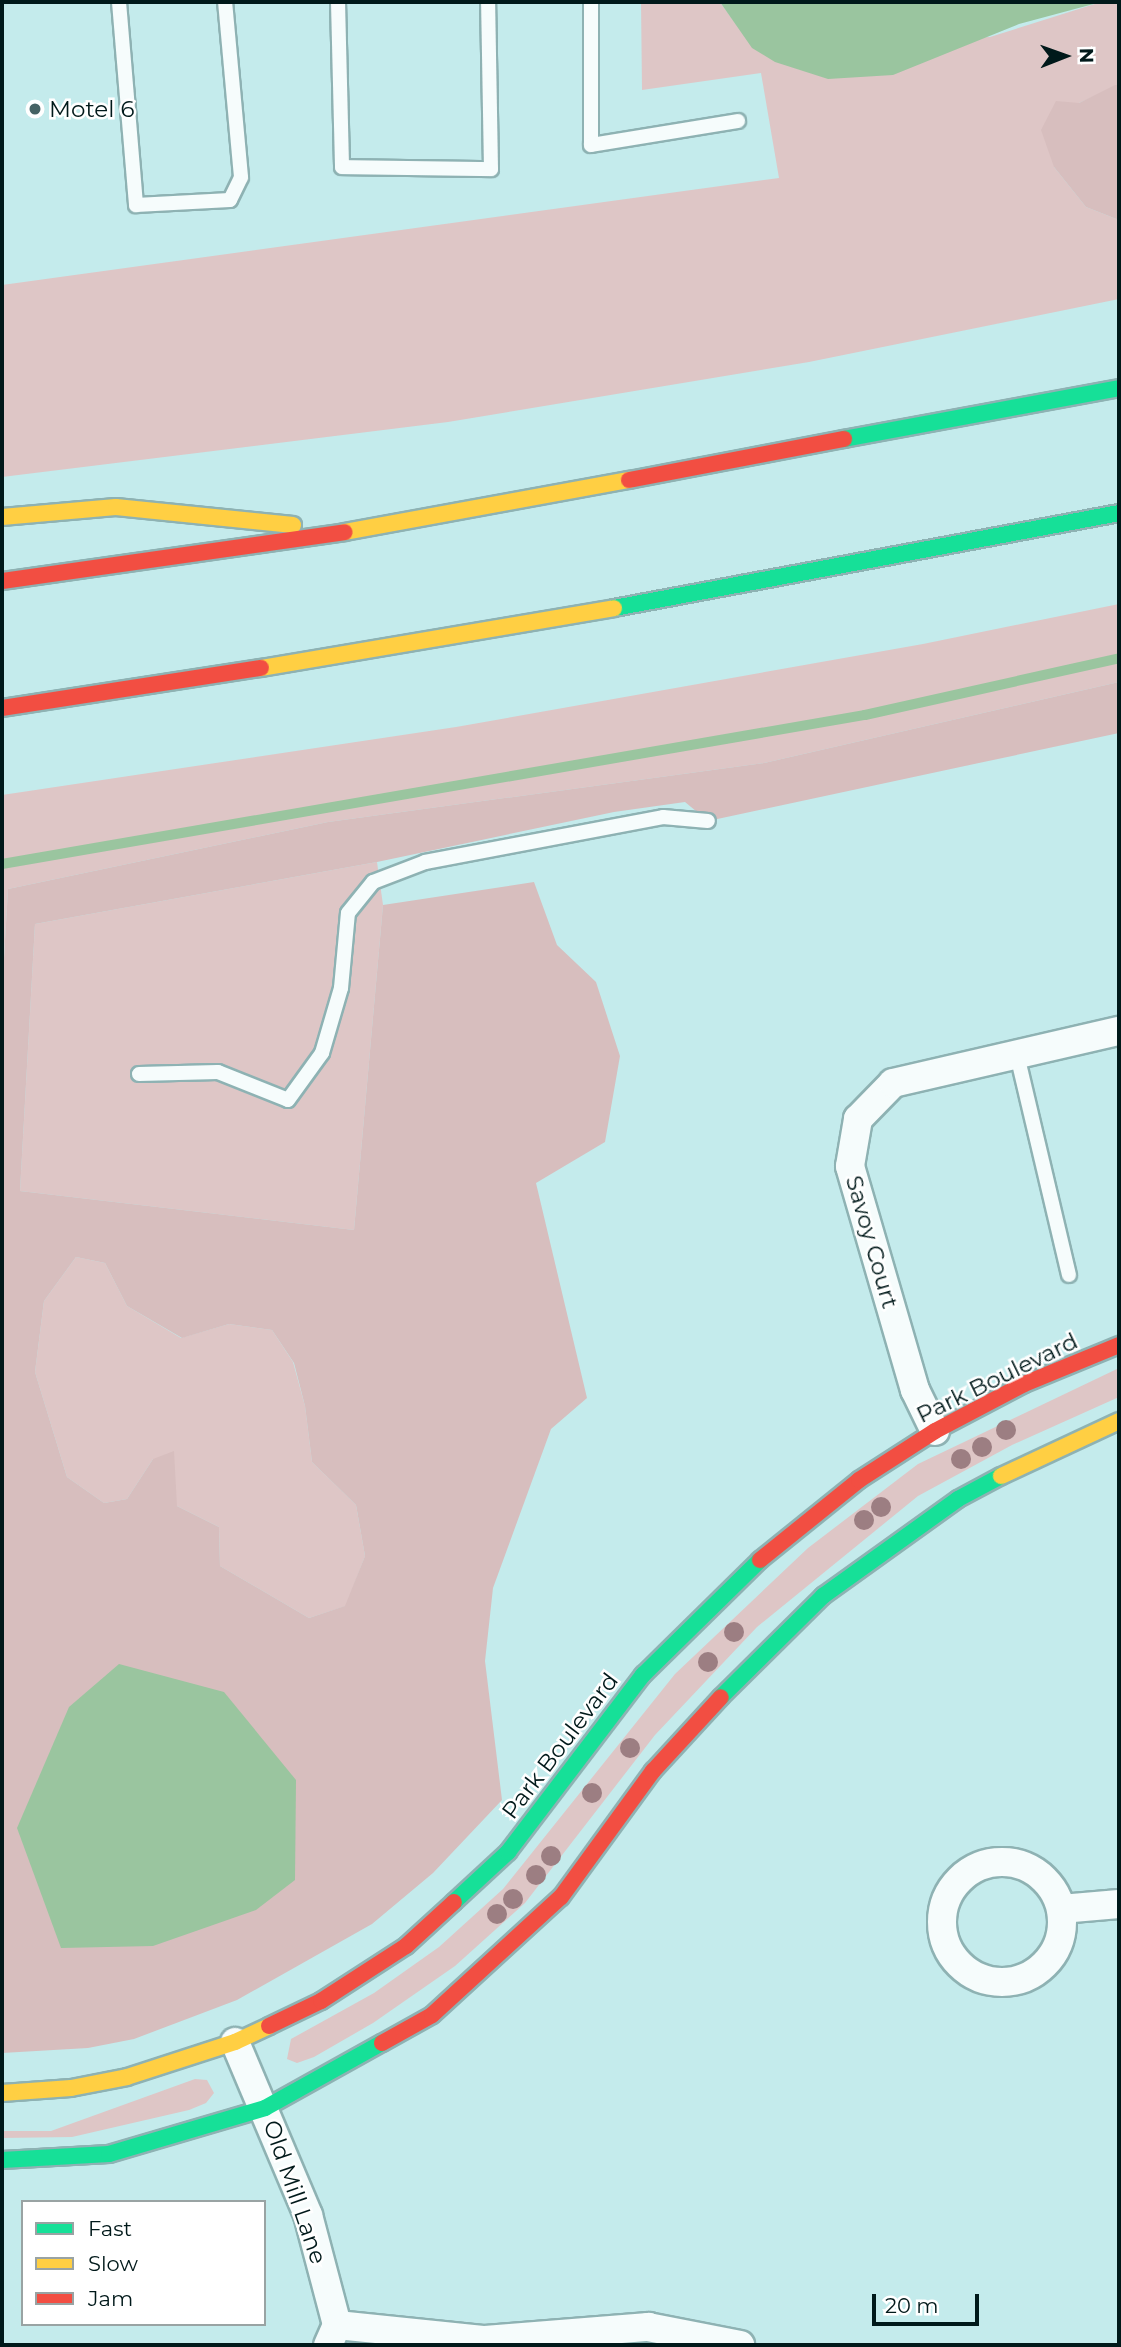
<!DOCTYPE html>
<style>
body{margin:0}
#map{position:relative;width:1121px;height:2347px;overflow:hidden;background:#c4ebec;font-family:Montserrat,sans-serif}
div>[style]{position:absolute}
.green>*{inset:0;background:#dec6c6}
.forest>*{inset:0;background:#d7bebe}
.water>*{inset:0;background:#9ac59f}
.stream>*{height:10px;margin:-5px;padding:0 5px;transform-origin:5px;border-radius:5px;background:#9ac59f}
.roads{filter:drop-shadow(2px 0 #8eb2b3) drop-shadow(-2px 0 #8eb2b3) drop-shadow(0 2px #8eb2b3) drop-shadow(0 -2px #8eb2b3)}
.lane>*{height:14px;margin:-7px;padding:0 7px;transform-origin:7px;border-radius:7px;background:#f6fcfc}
.street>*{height:28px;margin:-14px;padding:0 14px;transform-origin:14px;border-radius:14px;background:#f6fcfc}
.street>.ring{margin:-14px;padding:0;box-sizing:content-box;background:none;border:28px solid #f6fcfc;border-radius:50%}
.fast>*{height:16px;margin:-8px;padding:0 8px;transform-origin:8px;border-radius:8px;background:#16e098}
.slow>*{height:16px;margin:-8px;padding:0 8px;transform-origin:8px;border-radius:8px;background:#ffcf43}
.jam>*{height:16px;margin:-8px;padding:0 8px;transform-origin:8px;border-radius:8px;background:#f24e42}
.trees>*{width:20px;height:20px;margin:-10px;border-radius:50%;background:#9c7e82}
.dots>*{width:19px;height:19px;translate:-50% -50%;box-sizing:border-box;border:4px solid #fff;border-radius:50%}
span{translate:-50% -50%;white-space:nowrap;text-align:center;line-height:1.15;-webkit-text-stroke:5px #fff;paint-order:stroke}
.poi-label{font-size:23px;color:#00191a}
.left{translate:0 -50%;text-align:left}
.street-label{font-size:23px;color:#00191a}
.frame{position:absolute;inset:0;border:4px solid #00191a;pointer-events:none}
.legend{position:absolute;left:21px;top:2200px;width:245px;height:126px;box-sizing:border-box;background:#fff;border:2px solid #99a3a3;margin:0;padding:9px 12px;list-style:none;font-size:21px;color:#00191a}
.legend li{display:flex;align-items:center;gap:14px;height:35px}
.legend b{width:35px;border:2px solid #99a3a3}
.north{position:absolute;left:1030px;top:21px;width:70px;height:70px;-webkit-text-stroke:5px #fff;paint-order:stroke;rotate:89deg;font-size:19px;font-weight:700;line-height:28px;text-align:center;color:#00191a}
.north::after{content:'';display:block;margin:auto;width:24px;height:32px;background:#00191a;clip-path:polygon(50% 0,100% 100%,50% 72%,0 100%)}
.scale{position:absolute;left:872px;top:2294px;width:107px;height:32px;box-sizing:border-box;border:4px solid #00191a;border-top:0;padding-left:9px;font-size:21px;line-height:24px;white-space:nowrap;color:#00191a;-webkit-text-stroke:5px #fff;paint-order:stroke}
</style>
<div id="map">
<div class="green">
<div style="clip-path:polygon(641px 2px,720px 2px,753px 48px,990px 37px,1101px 2px,1119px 2px,1119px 85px,1079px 103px,1054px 167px,1086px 207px,1119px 220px,1119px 299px,809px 362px,448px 422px,2px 477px,2px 285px,779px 178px,761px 73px,642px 90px)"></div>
<div style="clip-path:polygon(1119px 604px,1119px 682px,764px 763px,328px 822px,8px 889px,2px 992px,2px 795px,456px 727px,923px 644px)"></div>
<div style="clip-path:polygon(377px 862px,383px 905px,354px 1230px,20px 1191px,35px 924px)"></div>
<div style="clip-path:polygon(76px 1257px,105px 1263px,127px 1306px,181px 1338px,229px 1324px,272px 1330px,293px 1362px,305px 1406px,312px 1462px,356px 1505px,365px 1556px,346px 1606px,309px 1618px,220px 1566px,219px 1527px,177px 1506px,153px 1459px,127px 1499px,104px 1503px,67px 1477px,35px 1372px,44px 1301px)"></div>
<div style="clip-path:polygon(1119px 1368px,1119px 1397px,1012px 1445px,918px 1496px,757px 1627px,655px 1735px,525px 1903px,455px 1966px,373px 2023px,314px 2057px,297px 2063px,287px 2059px,291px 2039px,374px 1993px,439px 1947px,503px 1889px,675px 1674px,808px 1548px,918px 1464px)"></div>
<div style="clip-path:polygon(195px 2079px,207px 2080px,214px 2093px,206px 2103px,189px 2110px,72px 2137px,2px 2138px,2px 2131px,51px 2131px)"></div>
</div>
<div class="forest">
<div style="clip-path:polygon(1115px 85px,1119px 85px,1119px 220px,1086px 207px,1054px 167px,1041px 130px,1056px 101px,1079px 103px)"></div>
<div style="clip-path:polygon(evenodd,1119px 682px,1119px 733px,708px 821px,685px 802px,614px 812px,377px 862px,35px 924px,20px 1191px,354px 1230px,383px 905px,534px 882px,557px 945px,596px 982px,620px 1056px,605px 1142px,536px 1183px,587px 1398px,551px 1429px,493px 1588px,485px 1661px,502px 1800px,433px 1873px,372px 1924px,237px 2000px,134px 2039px,88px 2048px,2px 2053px,2px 992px,8px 889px,328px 822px,764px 763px,1119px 682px,76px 1257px,105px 1263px,127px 1306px,182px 1338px,229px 1324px,272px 1330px,294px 1363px,305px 1406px,312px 1462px,356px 1505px,365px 1556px,345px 1606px,309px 1618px,220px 1566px,219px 1527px,177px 1506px,174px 1451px,153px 1459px,127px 1499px,104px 1503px,67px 1477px,35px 1372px,44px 1301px,76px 1257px)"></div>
</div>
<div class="water">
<div style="clip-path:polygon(720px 2px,1101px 2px,1019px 24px,893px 75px,828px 79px,775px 62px,752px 48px)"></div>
<div style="clip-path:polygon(119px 1664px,224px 1692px,296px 1780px,295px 1880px,256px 1910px,153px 1946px,61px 1948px,17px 1828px,69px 1707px)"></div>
</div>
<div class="stream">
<div style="left:2px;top:864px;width:876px;rotate:-9.8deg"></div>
<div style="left:865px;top:715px;width:260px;rotate:-12.6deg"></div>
</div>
<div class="roads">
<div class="lane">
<div style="left:119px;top:2px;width:204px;rotate:85.2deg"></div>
<div style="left:136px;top:205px;width:94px;rotate:-3deg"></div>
<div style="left:230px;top:200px;width:25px;rotate:-64deg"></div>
<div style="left:241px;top:177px;width:176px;rotate:-95.2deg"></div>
<div style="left:338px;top:2px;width:165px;rotate:88.6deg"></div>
<div style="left:342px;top:167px;width:149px;rotate:0.8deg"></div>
<div style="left:491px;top:169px;width:167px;rotate:-91deg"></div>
<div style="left:591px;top:2px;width:143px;rotate:90deg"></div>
<div style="left:591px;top:145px;width:149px;rotate:-9.3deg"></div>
<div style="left:1017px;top:1055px;width:226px;rotate:76.7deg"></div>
<div style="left:139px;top:1074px;width:79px;rotate:-1.5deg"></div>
<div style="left:218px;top:1072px;width:75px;rotate:21.8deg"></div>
<div style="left:288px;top:1100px;width:58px;rotate:-54.1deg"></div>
<div style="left:322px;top:1053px;width:68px;rotate:-73.7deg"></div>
<div style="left:341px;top:988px;width:75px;rotate:-84.7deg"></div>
<div style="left:348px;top:913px;width:40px;rotate:-51deg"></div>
<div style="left:373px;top:882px;width:56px;rotate:-21deg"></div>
<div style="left:425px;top:862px;width:242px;rotate:-10.7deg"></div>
<div style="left:663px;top:817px;width:45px;rotate:5.1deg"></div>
</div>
<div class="street">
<div style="left:935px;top:1431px;width:46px;rotate:-116deg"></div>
<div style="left:915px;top:1390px;width:233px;rotate:-106.2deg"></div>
<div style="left:850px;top:1166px;width:48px;rotate:-80.3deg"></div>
<div style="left:858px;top:1119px;width:50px;rotate:-45.8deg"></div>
<div style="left:893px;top:1083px;width:232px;rotate:-13deg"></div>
<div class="ring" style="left:942px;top:1862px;width:92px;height:92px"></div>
<div style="left:1061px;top:1909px;width:58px;rotate:-4.9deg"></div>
<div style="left:235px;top:2042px;width:188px;rotate:67.1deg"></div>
<div style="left:308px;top:2215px;width:114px;rotate:75.2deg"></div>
<div style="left:337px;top:2325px;width:22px;rotate:114deg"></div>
<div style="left:337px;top:2325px;width:149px;rotate:5.8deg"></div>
<div style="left:485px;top:2340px;width:164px;rotate:-4.6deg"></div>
<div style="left:648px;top:2327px;width:94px;rotate:11.1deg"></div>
</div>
<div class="fast">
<div style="left:844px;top:439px;width:280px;rotate:-10.5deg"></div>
<div style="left:614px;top:608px;width:514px;rotate:-10.65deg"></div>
<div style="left:721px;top:1697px;width:144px;rotate:-44.7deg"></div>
<div style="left:823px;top:1596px;width:166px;rotate:-35.7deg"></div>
<div style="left:958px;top:1499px;width:49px;rotate:-28.1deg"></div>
<div style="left:454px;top:1902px;width:74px;rotate:-42.8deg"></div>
<div style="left:508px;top:1852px;width:223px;rotate:-52.7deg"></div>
<div style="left:643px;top:1675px;width:164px;rotate:-44.5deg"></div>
<div style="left:2px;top:2160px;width:107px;rotate:-3.2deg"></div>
<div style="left:109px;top:2154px;width:163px;rotate:-16.4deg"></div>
<div style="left:265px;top:2108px;width:134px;rotate:-29.1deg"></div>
</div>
<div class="slow">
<div style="left:2px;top:517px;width:114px;rotate:-5deg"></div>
<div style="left:116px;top:507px;width:178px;rotate:5.8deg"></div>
<div style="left:345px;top:532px;width:289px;rotate:-10.4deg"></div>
<div style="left:261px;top:668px;width:358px;rotate:-9.6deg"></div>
<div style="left:1001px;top:1476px;width:130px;rotate:-25deg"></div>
<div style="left:2px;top:2093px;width:69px;rotate:-4.1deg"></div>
<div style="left:71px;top:2088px;width:57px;rotate:-11.1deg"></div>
<div style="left:127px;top:2077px;width:114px;rotate:-18deg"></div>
<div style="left:235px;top:2042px;width:38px;rotate:-25deg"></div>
</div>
<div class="jam">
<div style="left:629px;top:480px;width:219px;rotate:-10.8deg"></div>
<div style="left:2px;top:581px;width:346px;rotate:-8.1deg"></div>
<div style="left:2px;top:708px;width:262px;rotate:-8.8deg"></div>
<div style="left:760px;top:1560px;width:127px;rotate:-38.9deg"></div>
<div style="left:859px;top:1480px;width:90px;rotate:-32.8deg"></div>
<div style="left:935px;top:1431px;width:101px;rotate:-27.8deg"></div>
<div style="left:1024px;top:1384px;width:103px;rotate:-22.3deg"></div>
<div style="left:269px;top:2026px;width:58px;rotate:-25.7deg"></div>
<div style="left:321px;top:2001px;width:101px;rotate:-32.9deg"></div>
<div style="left:406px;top:1946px;width:65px;rotate:-42.5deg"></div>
<div style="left:382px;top:2043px;width:57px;rotate:-29.2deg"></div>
<div style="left:432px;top:2015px;width:175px;rotate:-42.5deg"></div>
<div style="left:561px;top:1897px;width:156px;rotate:-53.9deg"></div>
<div style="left:653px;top:1771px;width:100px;rotate:-47.4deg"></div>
</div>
</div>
<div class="trees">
<div style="left:1006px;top:1430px"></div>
<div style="left:982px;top:1447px"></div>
<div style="left:961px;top:1459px"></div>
<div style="left:881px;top:1507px"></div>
<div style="left:864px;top:1520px"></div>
<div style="left:734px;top:1632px"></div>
<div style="left:708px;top:1662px"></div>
<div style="left:630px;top:1748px"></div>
<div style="left:592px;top:1793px"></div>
<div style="left:551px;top:1856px"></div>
<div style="left:536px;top:1875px"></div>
<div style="left:513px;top:1899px"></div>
<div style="left:497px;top:1914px"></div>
</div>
<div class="dots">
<div style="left:35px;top:109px;background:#456264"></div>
</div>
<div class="poi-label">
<span class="left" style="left:49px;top:109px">Motel 6</span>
</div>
<div class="street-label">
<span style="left:872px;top:1242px;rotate:74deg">Savoy Court</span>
<span style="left:997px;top:1378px;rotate:-26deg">Park Boulevard</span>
<span style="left:560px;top:1746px;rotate:-53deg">Park Boulevard</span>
<span style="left:295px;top:2192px;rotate:71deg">Old Mill Lane</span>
</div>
<div class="frame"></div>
<ul class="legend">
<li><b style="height:9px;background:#16e098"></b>Fast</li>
<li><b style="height:9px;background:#ffcf43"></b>Slow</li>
<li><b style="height:9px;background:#f24e42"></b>Jam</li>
</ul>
<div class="north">N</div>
<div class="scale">20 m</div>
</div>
